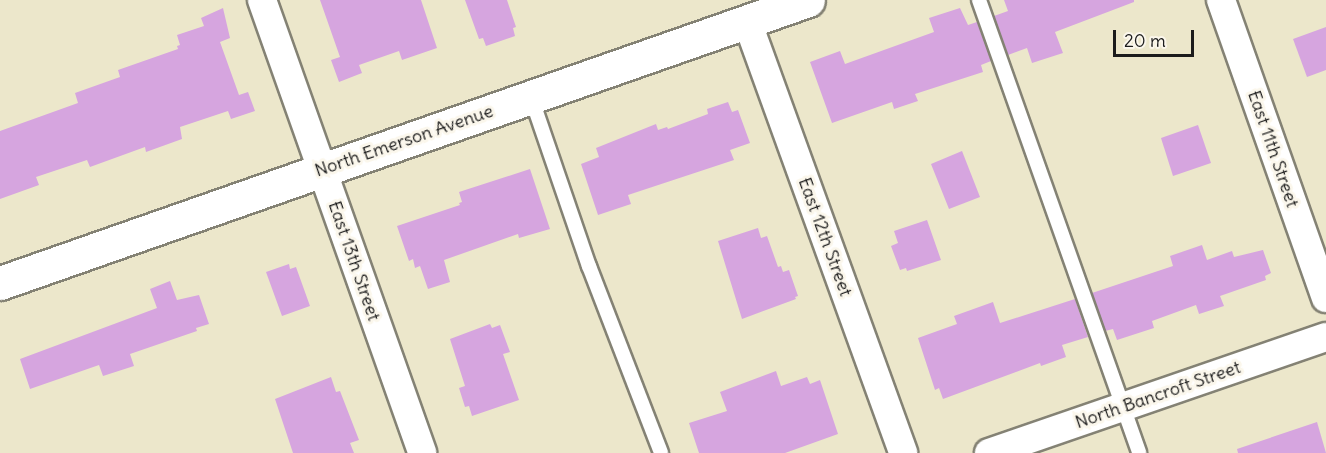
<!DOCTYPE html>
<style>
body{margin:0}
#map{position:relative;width:1326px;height:453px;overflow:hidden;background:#ece7cb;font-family:Delius,sans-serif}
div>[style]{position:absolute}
.building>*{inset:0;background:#d6a5df}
.roads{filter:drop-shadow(2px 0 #848274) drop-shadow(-2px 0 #848274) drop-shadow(0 2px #848274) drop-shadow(0 -2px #848274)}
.lane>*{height:14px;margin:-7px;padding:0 7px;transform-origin:7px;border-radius:7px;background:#fff}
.street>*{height:28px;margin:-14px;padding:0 14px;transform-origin:14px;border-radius:14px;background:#fff}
.primary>*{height:33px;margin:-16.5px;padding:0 16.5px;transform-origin:16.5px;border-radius:16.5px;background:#fff}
span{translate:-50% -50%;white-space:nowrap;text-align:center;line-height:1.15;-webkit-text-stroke:6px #fbf7ec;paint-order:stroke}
.street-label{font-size:18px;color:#1c1c1c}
.scale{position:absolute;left:1113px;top:30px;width:81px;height:27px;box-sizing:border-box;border:3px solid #1c1c1c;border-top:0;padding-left:8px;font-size:18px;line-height:21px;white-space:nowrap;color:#1c1c1c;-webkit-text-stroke:4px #fbf7ec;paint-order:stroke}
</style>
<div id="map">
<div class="building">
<div style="clip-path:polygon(320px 0,421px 0,437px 48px,402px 60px,399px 51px,359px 65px,362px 73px,339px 82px,331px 60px,340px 57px)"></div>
<div style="clip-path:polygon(465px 0,507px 0,516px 27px,513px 28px,515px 36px,486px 46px,483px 38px,479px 39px)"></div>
<div style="clip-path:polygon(1004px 0,1134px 0,1134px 2px,1055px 32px,1063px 53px,1032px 63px,1027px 48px,1008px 55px,994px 16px,1008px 11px)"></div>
<div style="clip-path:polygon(223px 8px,230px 38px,220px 42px,239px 95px,248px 92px,255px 111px,231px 119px,228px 111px,180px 127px,182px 139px,146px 152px,145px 147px,90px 167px,87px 160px,36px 177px,39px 185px,0 199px,0 131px,78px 103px,75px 93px,120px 77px,118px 70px,178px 49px,177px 46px,180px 45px,177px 35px,204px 26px,201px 18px)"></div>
<div style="clip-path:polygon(960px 8px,968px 25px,977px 22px,991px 61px,981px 65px,983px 72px,915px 94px,918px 101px,894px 109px,892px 102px,832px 123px,810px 62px,840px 51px,845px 64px,934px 32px,929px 18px)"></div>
<div style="clip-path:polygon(1326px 27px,1326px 70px,1307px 77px,1293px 39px)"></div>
<div style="clip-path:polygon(728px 102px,732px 112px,738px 110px,750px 143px,730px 150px,734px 160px,628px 195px,631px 204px,598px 215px,581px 164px,599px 157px,596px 148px,656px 124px,658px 130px,667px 127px,668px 129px,708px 114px,707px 109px)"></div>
<div style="clip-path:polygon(1198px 125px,1211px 163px,1173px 176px,1161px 138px)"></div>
<div style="clip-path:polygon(962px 151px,980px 197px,949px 209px,931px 164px)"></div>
<div style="clip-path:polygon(530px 169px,550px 229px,519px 238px,518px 234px,444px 260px,450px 282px,428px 289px,420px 266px,415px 268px,413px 259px,409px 261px,397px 226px,460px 205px,459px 203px,462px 202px,459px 192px)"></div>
<div style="clip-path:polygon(927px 220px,941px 260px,907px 271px,906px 268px,900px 270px,891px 246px,898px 243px,894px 231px)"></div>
<div style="clip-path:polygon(758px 228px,761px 238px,767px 236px,778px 267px,781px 266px,783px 272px,789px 270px,798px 296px,795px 297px,796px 299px,742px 319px,718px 241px)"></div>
<div style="clip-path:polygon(1202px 245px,1207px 260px,1232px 251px,1234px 257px,1263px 250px,1271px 273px,1265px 276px,1266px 280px,1220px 296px,1224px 306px,1199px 314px,1196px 305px,1152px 321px,1154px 328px,1117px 340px,1113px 329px,1105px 331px,1092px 293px,1173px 266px,1170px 256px)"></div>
<div style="clip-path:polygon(289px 264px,290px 269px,296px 267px,310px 306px,282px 316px,266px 272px)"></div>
<div style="clip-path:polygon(170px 281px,177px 300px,199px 295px,209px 324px,196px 328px,197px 331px,130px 354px,134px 366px,103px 376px,99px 365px,30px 389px,20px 359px,157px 308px,150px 289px)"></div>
<div style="clip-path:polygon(1075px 299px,1088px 337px,1062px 345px,1066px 357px,1041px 366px,1040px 363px,943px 399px,939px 388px,935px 390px,918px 338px,957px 324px,954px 316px,993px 302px,1000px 323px)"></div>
<div style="clip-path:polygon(490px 324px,492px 328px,500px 325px,510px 352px,503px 354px,519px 400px,472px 416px,469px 406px,465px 407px,459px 388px,465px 386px,450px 339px)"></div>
<div style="clip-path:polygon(776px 371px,781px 386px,807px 377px,810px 384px,820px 380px,838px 434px,785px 453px,699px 453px,689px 423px,727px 411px,720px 392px)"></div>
<div style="clip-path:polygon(331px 377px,336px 392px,340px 391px,359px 440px,350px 443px,354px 453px,293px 453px,275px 399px)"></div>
<div style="clip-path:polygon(1317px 422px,1326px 453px,1238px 453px,1237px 449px)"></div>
</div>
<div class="roads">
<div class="lane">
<div style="left:979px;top:0;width:480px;rotate:70.5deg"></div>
<div style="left:531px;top:97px;width:179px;rotate:71.1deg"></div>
<div style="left:589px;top:266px;width:200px;rotate:68.9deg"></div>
</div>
<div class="street">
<div style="left:262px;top:0;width:480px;rotate:70.5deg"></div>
<div style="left:1221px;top:0;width:316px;rotate:70.6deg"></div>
<div style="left:747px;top:21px;width:459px;rotate:70.1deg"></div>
<div style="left:989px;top:453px;width:356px;rotate:-19deg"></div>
</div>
<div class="primary">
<div style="left:0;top:283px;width:856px;rotate:-19.3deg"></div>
</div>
</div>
<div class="street-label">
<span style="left:404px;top:141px;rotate:-19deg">North Emerson Avenue</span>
<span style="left:1273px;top:149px;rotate:71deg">East 11th Street</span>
<span style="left:825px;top:237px;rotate:70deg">East 12th Street</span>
<span style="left:354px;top:261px;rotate:71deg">East 13th Street</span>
<span style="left:1158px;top:395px;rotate:-19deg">North Bancroft Street</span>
</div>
<div class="scale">20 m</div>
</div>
